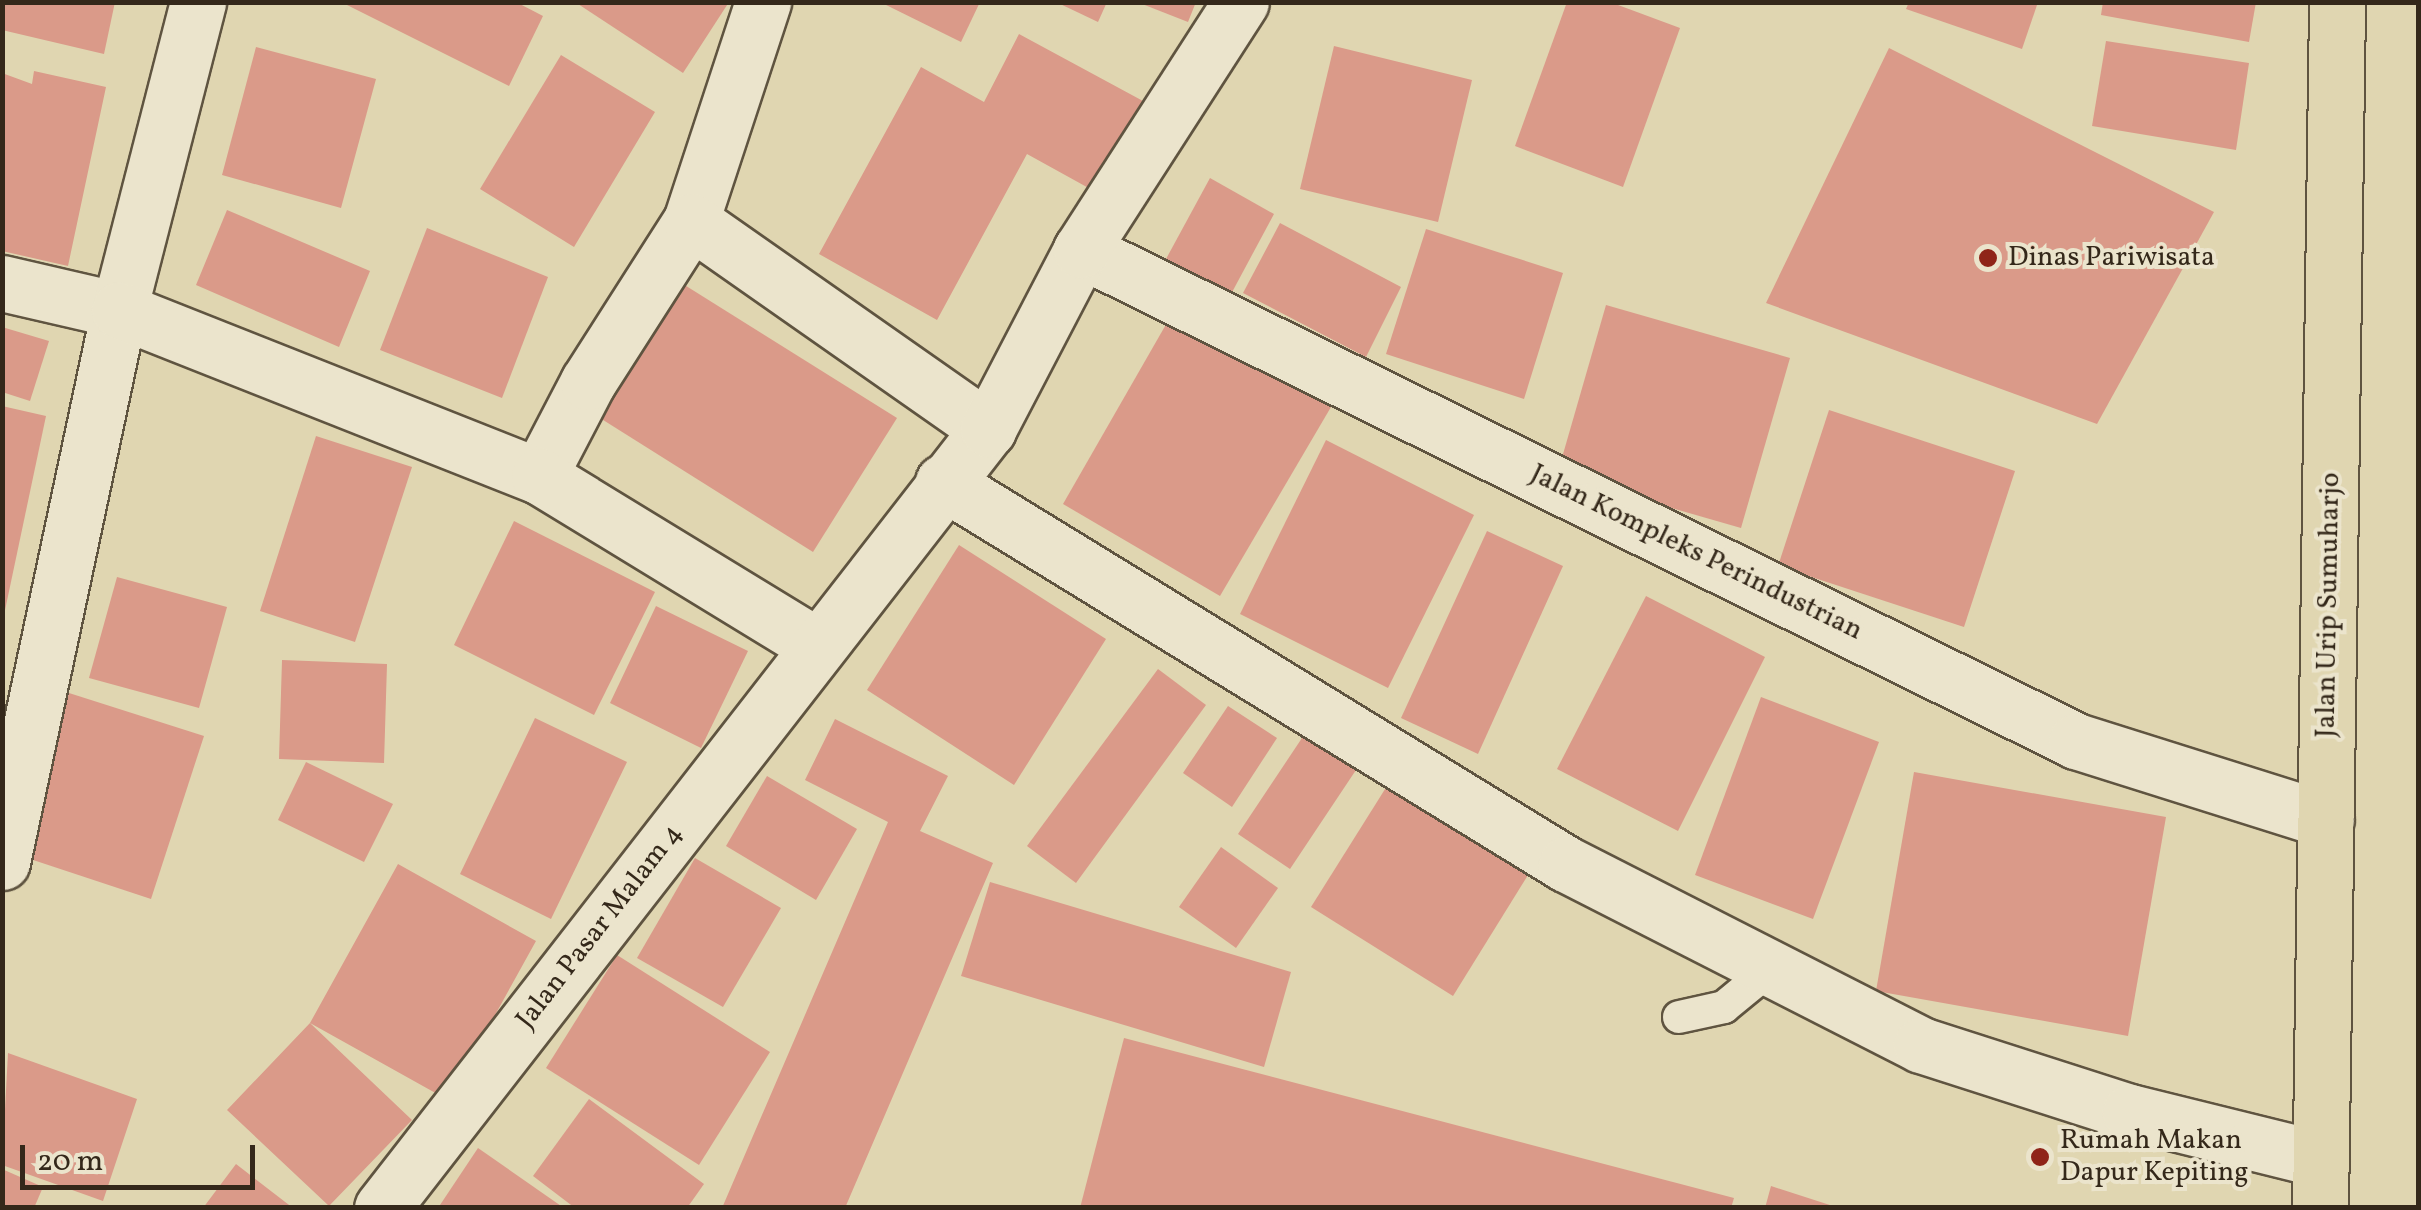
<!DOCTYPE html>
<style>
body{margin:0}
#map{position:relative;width:2421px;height:1210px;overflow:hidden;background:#e0d6b1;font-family:Vollkorn,serif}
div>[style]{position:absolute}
.building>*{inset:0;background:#da9a89}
.roads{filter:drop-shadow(2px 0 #5f5440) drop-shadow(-2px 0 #5f5440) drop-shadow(0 2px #5f5440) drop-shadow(0 -2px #5f5440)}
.service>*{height:32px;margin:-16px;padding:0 16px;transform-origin:16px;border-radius:16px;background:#ebe4cc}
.minor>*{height:55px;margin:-27.5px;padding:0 27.5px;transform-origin:27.5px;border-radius:27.5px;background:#ebe4cc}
.trunk>*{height:55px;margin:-27.5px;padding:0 27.5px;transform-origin:27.5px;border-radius:27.5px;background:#e0d6b1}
.dots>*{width:28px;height:28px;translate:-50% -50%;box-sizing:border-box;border:5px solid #ebe4cc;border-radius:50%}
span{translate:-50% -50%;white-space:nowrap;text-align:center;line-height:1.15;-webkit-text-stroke:8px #ebe4cc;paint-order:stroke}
.poi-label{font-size:28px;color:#34281a}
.left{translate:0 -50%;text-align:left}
.street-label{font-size:28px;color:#34281a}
.frame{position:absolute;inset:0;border:5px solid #34281a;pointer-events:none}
.scale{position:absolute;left:20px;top:1145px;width:235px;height:45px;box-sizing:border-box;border:5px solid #34281a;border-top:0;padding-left:12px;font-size:30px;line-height:35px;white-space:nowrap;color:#34281a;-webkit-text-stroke:8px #ebe4cc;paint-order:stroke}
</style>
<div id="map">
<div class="building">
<div style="clip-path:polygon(2px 2px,115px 2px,104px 54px,2px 30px)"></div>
<div style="clip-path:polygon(341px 2px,516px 2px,543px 16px,509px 86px)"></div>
<div style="clip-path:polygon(575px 2px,729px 2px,683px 73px)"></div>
<div style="clip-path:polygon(880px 2px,980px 2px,961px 42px)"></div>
<div style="clip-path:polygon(1056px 2px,1107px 2px,1098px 22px)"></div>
<div style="clip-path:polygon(1137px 2px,1196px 2px,1188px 22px)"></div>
<div style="clip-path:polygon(1567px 2px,1610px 2px,1680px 28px,1623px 187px,1515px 146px)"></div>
<div style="clip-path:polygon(1909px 2px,2038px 2px,2022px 49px,1906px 9px)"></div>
<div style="clip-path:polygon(2103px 2px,2256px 2px,2249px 42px,2101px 15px)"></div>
<div style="clip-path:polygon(1019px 34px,1143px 101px,1094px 191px,1027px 154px,937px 320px,819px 254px,921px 67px,984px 102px)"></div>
<div style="clip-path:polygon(2106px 41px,2249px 63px,2236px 150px,2092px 126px)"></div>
<div style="clip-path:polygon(1334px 46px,1472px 80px,1438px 222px,1300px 189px)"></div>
<div style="clip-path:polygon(256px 47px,376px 79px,341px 208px,222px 175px)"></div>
<div style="clip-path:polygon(1889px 48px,2214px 212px,2097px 424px,1766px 303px)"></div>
<div style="clip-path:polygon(561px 55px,655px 112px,574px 247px,480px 189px)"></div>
<div style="clip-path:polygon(34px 71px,106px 87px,68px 266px,2px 251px,2px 73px,32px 84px)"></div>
<div style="clip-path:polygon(1210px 178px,1274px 214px,1230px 296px,1166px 259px)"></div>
<div style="clip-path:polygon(227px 210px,370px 271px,339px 347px,196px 285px)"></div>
<div style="clip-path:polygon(1280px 223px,1401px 287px,1366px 357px,1243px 293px)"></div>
<div style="clip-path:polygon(427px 228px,548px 277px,502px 398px,380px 350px)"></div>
<div style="clip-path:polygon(1426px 229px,1563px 273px,1524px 399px,1386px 354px)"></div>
<div style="clip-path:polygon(675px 279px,897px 418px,813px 552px,592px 413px)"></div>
<div style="clip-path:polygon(1606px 305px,1790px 358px,1741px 528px,1557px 475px)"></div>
<div style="clip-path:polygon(1172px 314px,1331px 407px,1220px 596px,1063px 504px)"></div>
<div style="clip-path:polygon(2px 327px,49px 341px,30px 401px,2px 392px)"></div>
<div style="clip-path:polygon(2px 406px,46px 416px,4px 615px,2px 615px)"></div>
<div style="clip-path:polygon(1829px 410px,2015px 471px,1964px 627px,1778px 566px)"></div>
<div style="clip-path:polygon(316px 436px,412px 467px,355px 642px,260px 611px)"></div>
<div style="clip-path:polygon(1326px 440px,1474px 515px,1388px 688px,1240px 614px)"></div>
<div style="clip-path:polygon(514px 521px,655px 592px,594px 715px,454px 645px)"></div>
<div style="clip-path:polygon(1487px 531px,1563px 566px,1478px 754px,1401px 718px)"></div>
<div style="clip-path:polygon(959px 545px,1106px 639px,1014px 785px,867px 690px)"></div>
<div style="clip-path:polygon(117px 577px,227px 607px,199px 708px,89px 678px)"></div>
<div style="clip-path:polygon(1646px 596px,1765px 657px,1678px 831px,1557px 769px)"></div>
<div style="clip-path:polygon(656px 606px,748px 651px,701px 748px,610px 703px)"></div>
<div style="clip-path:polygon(282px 660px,387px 664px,384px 763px,279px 759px)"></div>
<div style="clip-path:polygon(1158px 669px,1206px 705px,1076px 883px,1027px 846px)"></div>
<div style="clip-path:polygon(69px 693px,204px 736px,151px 899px,18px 855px)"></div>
<div style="clip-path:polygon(1761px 697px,1879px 742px,1813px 919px,1695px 875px)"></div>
<div style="clip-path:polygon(1228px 706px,1277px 738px,1232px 807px,1183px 773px)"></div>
<div style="clip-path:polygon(535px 718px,627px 762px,551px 919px,460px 874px)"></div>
<div style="clip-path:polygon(835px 719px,948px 776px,920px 831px,993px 863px,845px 1208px,722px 1208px,888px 822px,805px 780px)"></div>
<div style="clip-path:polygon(1304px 735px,1356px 770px,1290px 869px,1238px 834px)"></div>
<div style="clip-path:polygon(306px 762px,393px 804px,364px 862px,278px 820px)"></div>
<div style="clip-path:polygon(1914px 772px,2166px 817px,2128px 1036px,1876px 991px)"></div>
<div style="clip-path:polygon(767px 776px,857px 829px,816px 900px,726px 846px)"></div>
<div style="clip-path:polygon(1392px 778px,1533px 867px,1453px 996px,1311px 907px)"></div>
<div style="clip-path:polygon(1221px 847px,1278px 888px,1236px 948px,1179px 907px)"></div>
<div style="clip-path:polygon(695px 858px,781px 908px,723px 1007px,637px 958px)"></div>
<div style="clip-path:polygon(398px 864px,536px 941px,448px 1100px,310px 1023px,412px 1120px,329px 1206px,227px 1110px,310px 1023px)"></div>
<div style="clip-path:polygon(990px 882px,1291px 972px,1264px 1067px,961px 976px)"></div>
<div style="clip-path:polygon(617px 955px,770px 1052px,699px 1165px,546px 1068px)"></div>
<div style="clip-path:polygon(1124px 1038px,1734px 1198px,1731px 1208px,1080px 1208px)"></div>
<div style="clip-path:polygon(8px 1053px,137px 1099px,103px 1201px,2px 1165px)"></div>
<div style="clip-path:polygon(589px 1099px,704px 1184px,687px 1208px,575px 1208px,533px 1176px)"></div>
<div style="clip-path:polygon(478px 1148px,564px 1208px,438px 1208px)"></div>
<div style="clip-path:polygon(236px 1164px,293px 1208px,203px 1208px)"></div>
<div style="clip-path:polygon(2px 1169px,43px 1187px,34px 1208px,2px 1208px)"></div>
<div style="clip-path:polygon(1771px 1186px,1836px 1207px,1836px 1208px,1765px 1208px)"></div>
</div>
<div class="roads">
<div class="service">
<div style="left:1679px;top:1017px;width:46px;rotate:-12.5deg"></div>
<div style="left:1724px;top:1007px;width:58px;rotate:-39.4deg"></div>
</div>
<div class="minor">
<div style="left:691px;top:221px;width:231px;rotate:-71.8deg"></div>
<div style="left:1081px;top:250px;width:1110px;rotate:26.26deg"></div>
<div style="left:2076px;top:741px;width:262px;rotate:17.5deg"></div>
<div style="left:2px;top:283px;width:120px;rotate:13deg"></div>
<div style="left:119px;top:310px;width:318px;rotate:-75.6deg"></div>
<div style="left:539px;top:476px;width:106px;rotate:-62.5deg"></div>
<div style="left:588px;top:382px;width:191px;rotate:-57.4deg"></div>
<div style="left:691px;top:221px;width:363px;rotate:35deg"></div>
<div style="left:943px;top:482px;width:731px;rotate:31.52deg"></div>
<div style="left:1566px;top:864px;width:398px;rotate:27deg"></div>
<div style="left:1921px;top:1045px;width:219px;rotate:17.8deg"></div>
<div style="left:2130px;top:1112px;width:196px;rotate:13.9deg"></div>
<div style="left:2px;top:862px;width:564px;rotate:-78.03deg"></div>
<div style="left:119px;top:310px;width:452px;rotate:21.6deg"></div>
<div style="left:539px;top:476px;width:326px;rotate:31.4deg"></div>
<div style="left:382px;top:1208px;width:987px;rotate:-52.12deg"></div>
<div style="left:988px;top:429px;width:202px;rotate:-62.5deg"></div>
<div style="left:1081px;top:250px;width:295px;rotate:-57.2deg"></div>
</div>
<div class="trunk">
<div style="left:2320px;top:1208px;width:1206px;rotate:-89.19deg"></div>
</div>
</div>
<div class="dots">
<div style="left:1988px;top:258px;background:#8f2418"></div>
<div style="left:2040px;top:1157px;background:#8f2418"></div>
</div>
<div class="poi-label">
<span class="left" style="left:2008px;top:258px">Dinas Pariwisata</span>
<span class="left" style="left:2060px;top:1157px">Rumah Makan<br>Dapur Kepiting</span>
</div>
<div class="street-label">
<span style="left:1696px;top:553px;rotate:26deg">Jalan Kompleks Perindustrian</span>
<span style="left:2329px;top:605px;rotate:-89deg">Jalan Urip Sumuharjo</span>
<span style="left:600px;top:927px;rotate:-52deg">Jalan Pasar Malam 4</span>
</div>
<div class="frame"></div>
<div class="scale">20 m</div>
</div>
